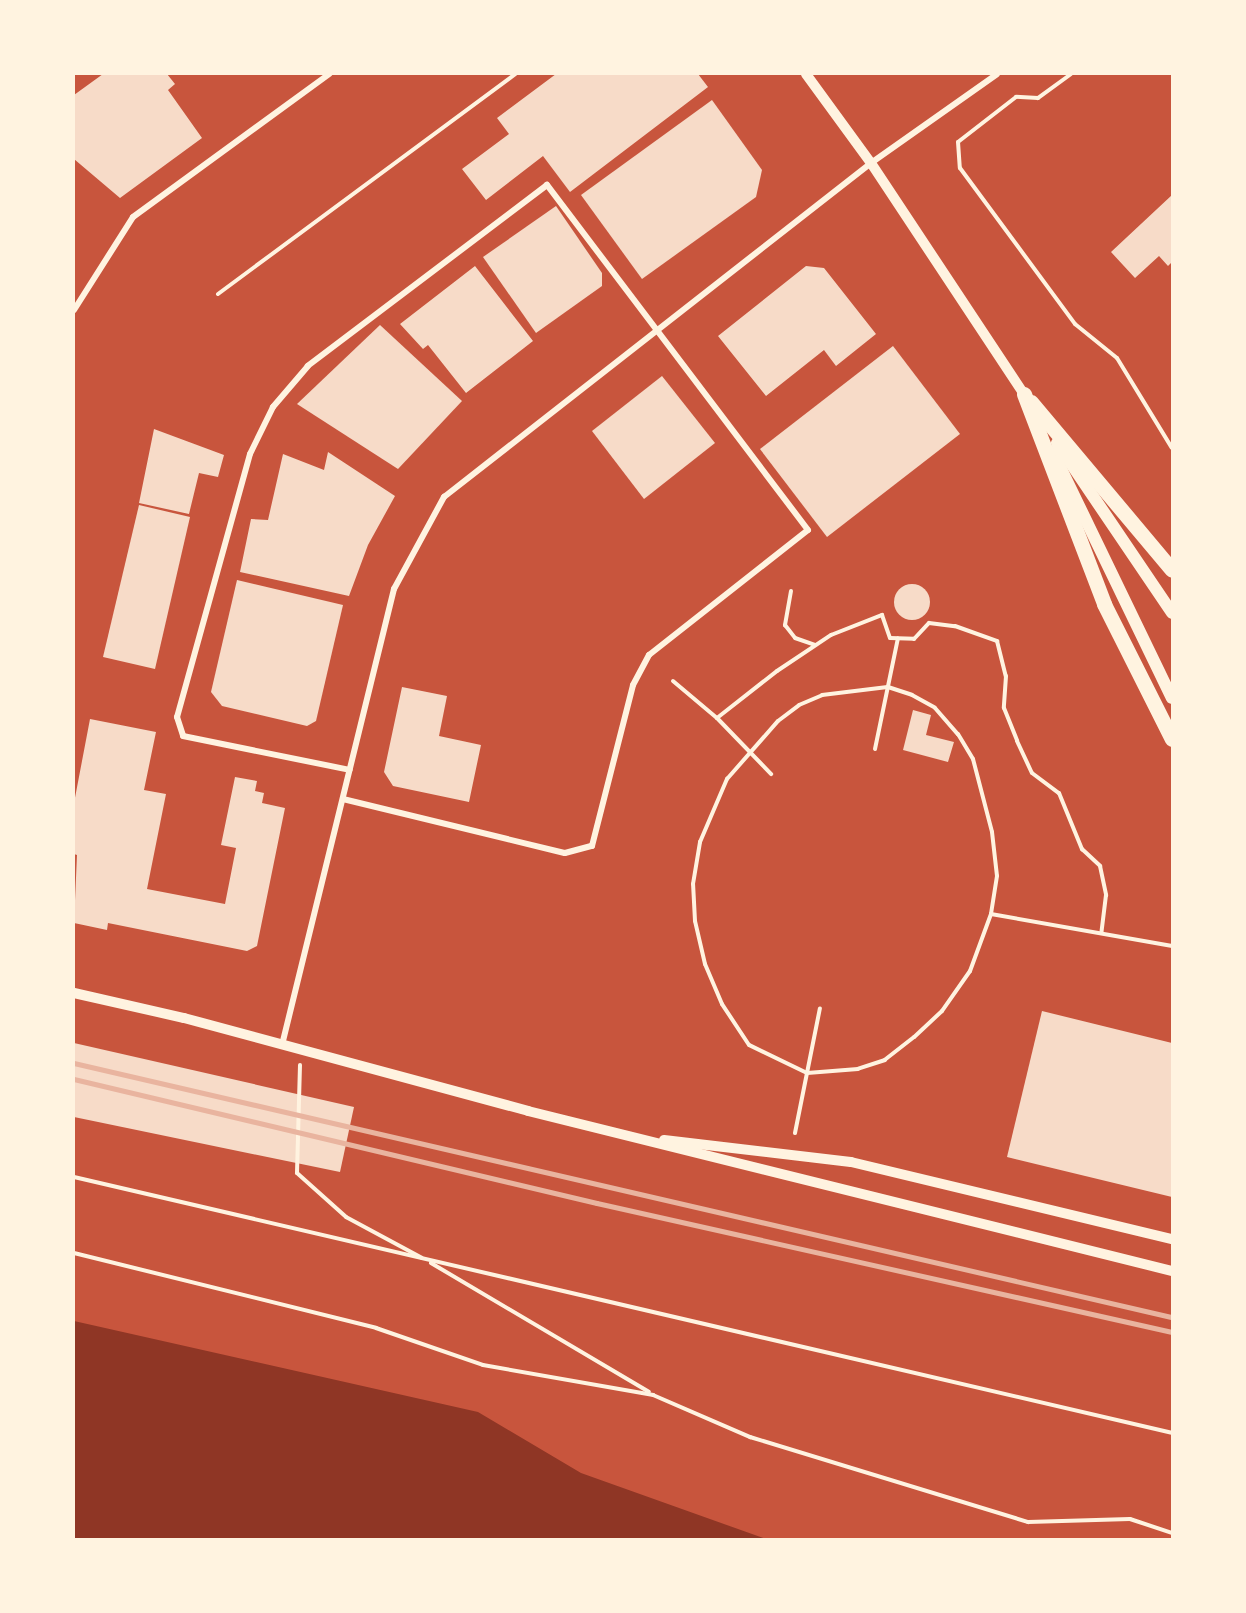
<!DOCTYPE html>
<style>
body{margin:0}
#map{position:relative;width:1246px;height:1613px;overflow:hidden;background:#c8553d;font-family:Commissioner,sans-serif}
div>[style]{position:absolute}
.water>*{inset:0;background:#8f3625}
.building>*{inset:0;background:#f7dbc8}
.round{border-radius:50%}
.path>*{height:4px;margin:-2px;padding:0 2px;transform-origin:2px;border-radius:2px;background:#fff3e0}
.minor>*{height:6px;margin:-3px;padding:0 3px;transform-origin:3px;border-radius:3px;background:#fff3e0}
.tertiary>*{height:10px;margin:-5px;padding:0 5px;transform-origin:5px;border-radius:5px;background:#fff3e0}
.secondary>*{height:12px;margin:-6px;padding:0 6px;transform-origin:6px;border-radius:6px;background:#fff3e0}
.primary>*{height:15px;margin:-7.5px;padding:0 7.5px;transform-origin:7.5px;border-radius:7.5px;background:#fff3e0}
.rail>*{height:4.5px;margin:-2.25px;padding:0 2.25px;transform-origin:2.25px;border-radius:2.25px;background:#e9b49f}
span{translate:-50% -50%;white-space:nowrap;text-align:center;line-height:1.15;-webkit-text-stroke:4.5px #fff3e0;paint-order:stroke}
.frame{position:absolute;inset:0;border:75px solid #fff3e0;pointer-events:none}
</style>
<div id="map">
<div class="water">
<div style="clip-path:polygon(74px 1321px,478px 1412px,581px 1473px,766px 1539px,74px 1539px)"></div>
</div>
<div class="building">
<div style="clip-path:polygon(103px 74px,167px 74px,175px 84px,168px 90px,202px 138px,120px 198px,74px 159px,74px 95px)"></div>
<div style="clip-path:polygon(556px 74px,698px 74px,708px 87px,570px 192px,543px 156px,486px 200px,462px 169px,509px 134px,497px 118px)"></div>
<div style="clip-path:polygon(712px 100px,762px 170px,756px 197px,642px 279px,581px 195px)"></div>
<div style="clip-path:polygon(1172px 195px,1172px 262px,1168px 266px,1159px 256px,1135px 278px,1111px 252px)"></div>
<div style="clip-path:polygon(556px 206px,602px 273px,602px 286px,536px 333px,483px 257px)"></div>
<div style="clip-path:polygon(475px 266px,533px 341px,466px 393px,428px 345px,423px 349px,400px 324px)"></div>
<div style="clip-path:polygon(806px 266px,824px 268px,876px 334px,836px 366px,824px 350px,766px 396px,718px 336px)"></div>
<div style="clip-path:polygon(380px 325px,462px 401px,398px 469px,297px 404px)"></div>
<div style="clip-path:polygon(893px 346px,960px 434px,827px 537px,760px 449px)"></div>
<div style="clip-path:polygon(662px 376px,715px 443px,644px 499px,592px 431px)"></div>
<div style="clip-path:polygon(154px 429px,224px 455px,218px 477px,199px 473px,189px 514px,139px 503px)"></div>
<div style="clip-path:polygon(328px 452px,395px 496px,368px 545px,349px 596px,240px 572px,251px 519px,268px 520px,283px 454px,324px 470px)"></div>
<div style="clip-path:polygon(139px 505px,190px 517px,155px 669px,103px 657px)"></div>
<div style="clip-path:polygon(237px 580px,343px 605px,316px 721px,307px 726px,222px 706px,211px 692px)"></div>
<div class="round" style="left:894px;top:584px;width:36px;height:36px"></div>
<div style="clip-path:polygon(402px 687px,447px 696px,439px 736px,481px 745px,469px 802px,393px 786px,384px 772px)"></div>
<div style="clip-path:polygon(913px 710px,931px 715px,926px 735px,954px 742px,948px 762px,903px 750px)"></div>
<div style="clip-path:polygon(90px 719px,156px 732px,144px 790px,166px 794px,147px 889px,225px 904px,236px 848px,221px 845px,235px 777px,257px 781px,255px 791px,264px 793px,262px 803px,285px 808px,257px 946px,247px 951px,108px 923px,107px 930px,74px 923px,77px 855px,74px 854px,74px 803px)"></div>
<div style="clip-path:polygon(1042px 1011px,1172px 1043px,1172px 1197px,1007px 1157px)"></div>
<div style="clip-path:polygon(74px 1043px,354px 1107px,340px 1172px,74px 1117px)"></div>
</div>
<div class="path">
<div style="left:1071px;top:74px;width:41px;rotate:144deg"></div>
<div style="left:1038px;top:98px;width:22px;rotate:-177deg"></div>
<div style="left:1016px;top:97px;width:73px;rotate:142.2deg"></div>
<div style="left:958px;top:142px;width:26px;rotate:86deg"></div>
<div style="left:960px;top:168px;width:194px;rotate:53.6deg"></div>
<div style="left:1075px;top:324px;width:54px;rotate:39deg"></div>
<div style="left:1117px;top:358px;width:105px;rotate:58.6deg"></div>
<div style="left:218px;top:294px;width:370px;rotate:-36.5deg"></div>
<div style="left:791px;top:591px;width:35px;rotate:100deg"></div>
<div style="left:785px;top:625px;width:16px;rotate:52deg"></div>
<div style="left:795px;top:638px;width:21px;rotate:19deg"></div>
<div style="left:673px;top:681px;width:57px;rotate:40.1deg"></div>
<div style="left:717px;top:718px;width:78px;rotate:46deg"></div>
<div style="left:888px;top:687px;width:25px;rotate:18deg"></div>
<div style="left:912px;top:695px;width:26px;rotate:29deg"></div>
<div style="left:935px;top:708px;width:35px;rotate:49deg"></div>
<div style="left:958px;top:734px;width:29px;rotate:59deg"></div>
<div style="left:973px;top:759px;width:75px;rotate:75.4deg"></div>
<div style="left:992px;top:832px;width:44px;rotate:83.5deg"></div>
<div style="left:997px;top:876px;width:38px;rotate:99deg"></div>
<div style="left:991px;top:914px;width:61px;rotate:110.2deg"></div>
<div style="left:970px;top:971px;width:49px;rotate:125deg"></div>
<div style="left:942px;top:1011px;width:38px;rotate:137deg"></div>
<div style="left:914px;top:1037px;width:37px;rotate:142deg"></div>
<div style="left:885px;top:1060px;width:28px;rotate:162deg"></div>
<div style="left:858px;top:1069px;width:51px;rotate:175.5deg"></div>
<div style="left:807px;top:1073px;width:64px;rotate:-154.2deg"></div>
<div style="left:749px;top:1045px;width:49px;rotate:-123.4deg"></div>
<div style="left:722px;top:1004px;width:43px;rotate:-113deg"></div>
<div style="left:705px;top:964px;width:44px;rotate:-103.1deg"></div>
<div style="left:695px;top:921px;width:37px;rotate:-93deg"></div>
<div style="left:693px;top:884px;width:43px;rotate:-80.5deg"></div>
<div style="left:700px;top:842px;width:69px;rotate:-66.8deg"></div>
<div style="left:727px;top:779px;width:77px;rotate:-48.7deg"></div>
<div style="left:778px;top:721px;width:26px;rotate:-37deg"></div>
<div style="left:799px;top:705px;width:25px;rotate:-23deg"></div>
<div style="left:822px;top:695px;width:66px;rotate:-6.9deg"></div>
<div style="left:717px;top:718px;width:76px;rotate:-38.1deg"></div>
<div style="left:777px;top:671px;width:65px;rotate:-33.7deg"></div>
<div style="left:831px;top:635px;width:55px;rotate:-21.4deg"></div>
<div style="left:882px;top:615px;width:24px;rotate:71deg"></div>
<div style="left:890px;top:638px;width:24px;rotate:2deg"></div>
<div style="left:914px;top:639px;width:22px;rotate:-47deg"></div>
<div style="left:929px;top:623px;width:26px;rotate:7deg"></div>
<div style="left:955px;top:626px;width:45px;rotate:19.7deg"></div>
<div style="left:997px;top:641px;width:36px;rotate:76deg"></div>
<div style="left:1006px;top:676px;width:32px;rotate:94deg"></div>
<div style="left:1004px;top:708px;width:35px;rotate:68deg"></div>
<div style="left:1017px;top:741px;width:35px;rotate:65deg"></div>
<div style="left:1032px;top:773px;width:34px;rotate:37deg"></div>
<div style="left:1059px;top:793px;width:61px;rotate:67.7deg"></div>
<div style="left:1082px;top:849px;width:25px;rotate:43deg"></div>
<div style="left:1100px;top:866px;width:30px;rotate:78deg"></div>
<div style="left:1106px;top:895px;width:38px;rotate:97deg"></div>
<div style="left:875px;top:749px;width:113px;rotate:-78.3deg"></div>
<div style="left:991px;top:914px;width:184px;rotate:10deg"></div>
<div style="left:300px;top:1065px;width:108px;rotate:91.6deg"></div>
<div style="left:297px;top:1173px;width:66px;rotate:41.9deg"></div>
<div style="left:346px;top:1217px;width:86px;rotate:28.3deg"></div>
<div style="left:795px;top:1133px;width:127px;rotate:-78.7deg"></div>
<div style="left:74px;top:1177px;width:1127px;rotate:13.12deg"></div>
<div style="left:74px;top:1253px;width:311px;rotate:13.9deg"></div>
<div style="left:376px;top:1328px;width:113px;rotate:19.1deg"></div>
<div style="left:483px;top:1365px;width:173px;rotate:10deg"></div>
<div style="left:653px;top:1395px;width:106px;rotate:23.4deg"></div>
<div style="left:750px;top:1437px;width:291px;rotate:17deg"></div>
<div style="left:1028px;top:1522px;width:102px;rotate:-1.7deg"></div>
<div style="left:1130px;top:1519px;width:44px;rotate:18.4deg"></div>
<div style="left:431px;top:1263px;width:253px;rotate:30.6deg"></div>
</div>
<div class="minor">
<div style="left:74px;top:310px;width:110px;rotate:-57.6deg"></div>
<div style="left:133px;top:217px;width:243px;rotate:-36.1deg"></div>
<div style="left:343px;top:799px;width:228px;rotate:13.7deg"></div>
<div style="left:565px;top:853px;width:28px;rotate:-15deg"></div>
<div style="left:592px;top:846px;width:166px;rotate:-75.7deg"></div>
<div style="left:633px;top:685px;width:34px;rotate:-62deg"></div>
<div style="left:649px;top:655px;width:202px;rotate:-38.2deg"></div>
<div style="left:808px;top:530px;width:433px;rotate:-127.1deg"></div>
<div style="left:547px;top:185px;width:300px;rotate:142.9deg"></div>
<div style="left:308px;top:366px;width:54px;rotate:130.5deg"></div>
<div style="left:273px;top:407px;width:52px;rotate:116.1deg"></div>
<div style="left:250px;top:454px;width:273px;rotate:105.5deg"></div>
<div style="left:177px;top:717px;width:20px;rotate:72deg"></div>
<div style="left:183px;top:736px;width:170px;rotate:11.5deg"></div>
<div style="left:282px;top:1045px;width:470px;rotate:-76.2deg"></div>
<div style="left:394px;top:589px;width:105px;rotate:-61.5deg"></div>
<div style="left:444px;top:497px;width:542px;rotate:-38.03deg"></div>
<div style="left:871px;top:163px;width:154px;rotate:-35.2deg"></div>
</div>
<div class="tertiary">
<div style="left:806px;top:74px;width:110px;rotate:53.9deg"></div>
<div style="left:871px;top:163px;width:277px;rotate:56.5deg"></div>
<div style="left:74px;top:993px;width:113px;rotate:12.8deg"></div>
<div style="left:184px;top:1018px;width:356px;rotate:15.1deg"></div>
<div style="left:528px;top:1111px;width:664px;rotate:13.95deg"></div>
<div style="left:664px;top:1140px;width:188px;rotate:6.7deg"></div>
<div style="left:851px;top:1162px;width:330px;rotate:13.5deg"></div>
</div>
<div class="secondary">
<div style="left:1057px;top:443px;width:205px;rotate:55.9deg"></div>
<div style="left:1053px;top:452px;width:273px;rotate:64.2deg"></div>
</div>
<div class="primary">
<div style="left:1024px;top:394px;width:225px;rotate:69.1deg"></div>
<div style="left:1104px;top:604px;width:151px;rotate:63.3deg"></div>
<div style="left:1031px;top:402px;width:219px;rotate:50deg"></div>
</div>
<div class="rail">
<div style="left:74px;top:1063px;width:1127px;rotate:13.03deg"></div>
<div style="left:74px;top:1079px;width:537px;rotate:13.34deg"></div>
<div style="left:597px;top:1203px;width:589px;rotate:12.64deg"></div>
</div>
<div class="frame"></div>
</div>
